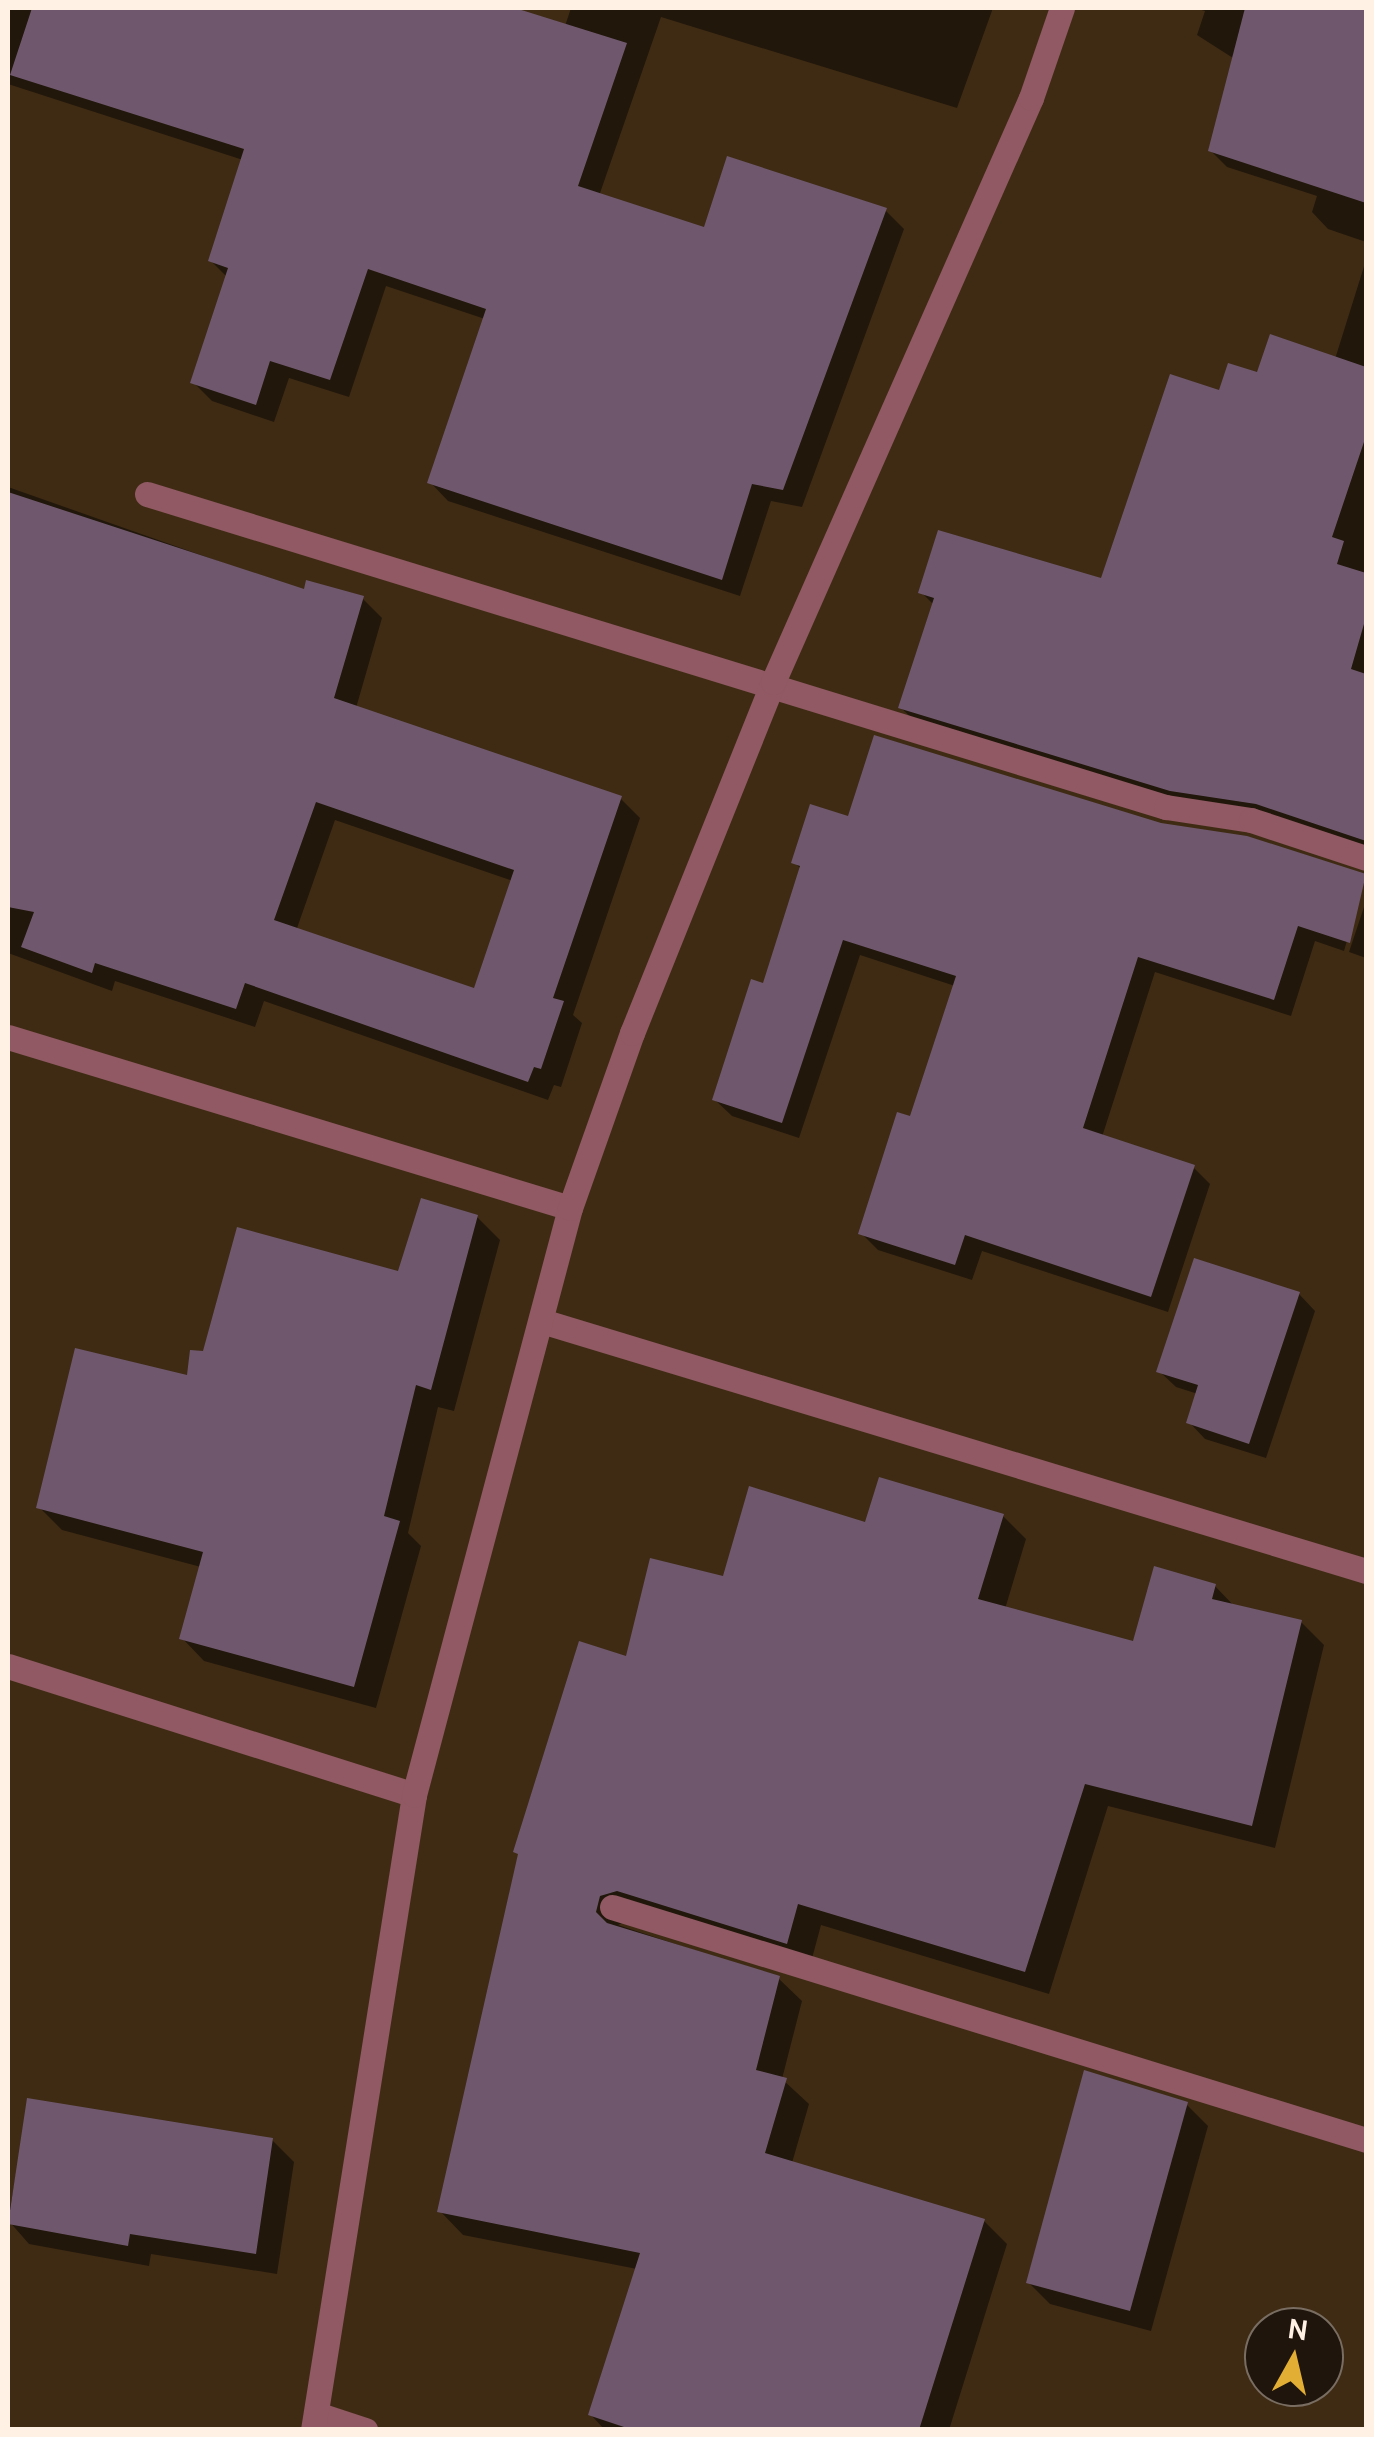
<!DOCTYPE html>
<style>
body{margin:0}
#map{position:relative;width:1374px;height:2437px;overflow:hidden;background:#3f2b14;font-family:Cabin,sans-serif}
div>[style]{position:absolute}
.shadow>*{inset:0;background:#0007}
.building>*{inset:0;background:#6f586e}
.street>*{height:25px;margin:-12.5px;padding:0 12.5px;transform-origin:12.5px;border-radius:12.5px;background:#905963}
span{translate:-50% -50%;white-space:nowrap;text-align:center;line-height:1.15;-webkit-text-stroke:9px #1f150c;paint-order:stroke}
.frame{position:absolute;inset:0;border:10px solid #fff1e4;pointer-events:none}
.north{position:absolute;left:1244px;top:2307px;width:100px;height:100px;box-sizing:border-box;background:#1f150c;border:2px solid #796d62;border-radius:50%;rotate:8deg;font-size:28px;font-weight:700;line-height:40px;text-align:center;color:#fff1e4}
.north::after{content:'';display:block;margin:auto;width:35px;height:45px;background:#e3ae34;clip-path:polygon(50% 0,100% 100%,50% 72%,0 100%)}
</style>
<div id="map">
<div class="shadow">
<div style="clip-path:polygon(8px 8px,177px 8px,220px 22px,225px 8px,506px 8px,565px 26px,571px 8px,993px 8px,957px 108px,661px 17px,599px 196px,705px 231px,886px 211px,904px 229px,802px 507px,771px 501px,740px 596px,448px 501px,430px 482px,485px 319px,386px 286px,349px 397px,289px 378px,274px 422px,212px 401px,193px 382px,228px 278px,210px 260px,243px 160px,8px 84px)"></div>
<div style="clip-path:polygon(1195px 8px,1366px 8px,1366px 242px,1328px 229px,1312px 212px,1317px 196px,1227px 167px,1211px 151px,1233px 58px,1197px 35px,1205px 11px)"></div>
<div style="clip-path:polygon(1366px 260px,1366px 851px,1188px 807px,917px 723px,900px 707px,934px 605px,921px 592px,1103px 581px,1221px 393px,1259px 375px,1335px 359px)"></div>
<div style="clip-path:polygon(evenodd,8px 487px,306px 592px,362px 598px,382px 618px,356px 708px,620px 798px,640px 818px,573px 1015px,582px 1023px,561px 1087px,554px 1085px,548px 1100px,264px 1001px,255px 1027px,115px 981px,112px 991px,8px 953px,8px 487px,335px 820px,513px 881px,476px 992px,296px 931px,335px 820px)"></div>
<div style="clip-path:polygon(850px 819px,1161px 825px,1366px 875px,1344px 951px,1315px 941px,1291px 1016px,1155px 972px,1102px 1137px,1193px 1167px,1210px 1184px,1168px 1312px,982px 1251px,972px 1280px,878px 1250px,861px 1233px,912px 1120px,955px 986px,860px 955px,799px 1138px,732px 1116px,714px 1099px,764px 986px,802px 870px,794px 862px)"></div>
<div style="clip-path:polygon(1366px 901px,1366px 958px,1349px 952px)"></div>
<div style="clip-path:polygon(477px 1217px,500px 1240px,454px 1411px,438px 1407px,408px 1533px,421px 1546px,376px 1708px,204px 1661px,182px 1638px,201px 1567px,62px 1530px,39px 1507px,189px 1378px,205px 1354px,400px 1274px)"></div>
<div style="clip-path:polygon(1299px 1294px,1315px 1311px,1266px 1458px,1205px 1439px,1189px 1422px,1198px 1394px,1176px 1387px,1159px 1371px)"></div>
<div style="clip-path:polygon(1003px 1516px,1026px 1539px,1005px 1609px,1134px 1644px,1215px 1586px,1235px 1607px,1301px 1622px,1324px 1645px,1275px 1848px,1108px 1806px,1049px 1994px,821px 1925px,810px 1966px,641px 1914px,618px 1925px,778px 1978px,802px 2001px,782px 2079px,809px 2104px,792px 2163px,984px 2221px,1007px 2244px,949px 2430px,605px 2430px,591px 2415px,637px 2269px,463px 2235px,440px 2211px,628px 1659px,725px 1579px,867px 1525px)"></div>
<div style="clip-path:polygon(29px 2101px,272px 2140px,294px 2162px,277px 2274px,151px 2254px,149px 2266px,29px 2244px,8px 2220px)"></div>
<div style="clip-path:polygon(1186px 2104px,1208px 2126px,1151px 2331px,1050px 2304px,1028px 2282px)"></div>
</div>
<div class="building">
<div style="clip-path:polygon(32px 8px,515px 8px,627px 43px,578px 186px,704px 227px,727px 156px,887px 208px,783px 490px,752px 484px,722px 580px,427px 483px,486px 309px,368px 269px,330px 380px,270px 361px,256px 405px,190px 383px,228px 268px,208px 261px,244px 149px,10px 75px)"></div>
<div style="clip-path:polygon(1245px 8px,1366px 8px,1366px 203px,1208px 151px)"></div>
<div style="clip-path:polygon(1270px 334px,1366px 367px,1366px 436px,1332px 537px,1344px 541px,1337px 564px,1366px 573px,1366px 617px,1351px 669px,1366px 674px,1366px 841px,1256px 804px,1170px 791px,898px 708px,934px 598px,918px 593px,938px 530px,1101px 578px,1170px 374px,1219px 390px,1228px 363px,1257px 372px)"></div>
<div style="clip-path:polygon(evenodd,8px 492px,304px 589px,306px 580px,364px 596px,334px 698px,622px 796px,553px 998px,564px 1001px,541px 1069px,534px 1067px,528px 1082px,245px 983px,236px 1009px,95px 963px,92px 973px,21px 947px,34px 912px,8px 907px,8px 492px,316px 802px,514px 870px,474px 988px,274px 920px,316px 802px)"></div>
<div style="clip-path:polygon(874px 735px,1161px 823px,1247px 836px,1366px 874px,1350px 943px,1298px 926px,1274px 1000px,1138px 957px,1083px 1128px,1195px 1165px,1151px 1297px,965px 1235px,955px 1265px,858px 1234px,897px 1112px,910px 1116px,956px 976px,843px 940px,782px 1123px,712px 1100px,751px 979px,763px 983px,800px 866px,791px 863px,810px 804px,848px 816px)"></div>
<div style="clip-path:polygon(421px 1198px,478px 1215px,431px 1390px,416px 1385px,384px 1516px,400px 1521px,354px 1687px,179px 1639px,203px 1552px,36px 1508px,75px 1348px,187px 1375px,190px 1350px,203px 1351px,237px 1227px,398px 1271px)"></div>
<div style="clip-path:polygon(1194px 1258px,1300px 1292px,1249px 1444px,1186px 1423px,1198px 1385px,1156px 1372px)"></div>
<div style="clip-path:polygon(879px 1477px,1004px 1514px,978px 1599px,1133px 1641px,1154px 1566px,1216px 1584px,1212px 1599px,1302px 1620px,1252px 1826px,1085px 1784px,1025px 1972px,798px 1904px,787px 1944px,617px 1891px,600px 1896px,596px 1912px,607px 1923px,780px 1976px,756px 2070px,787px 2078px,765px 2153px,985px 2219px,919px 2430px,633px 2430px,588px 2415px,640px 2253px,437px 2212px,518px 1854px,513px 1852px,579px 1641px,626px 1656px,650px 1558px,723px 1576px,749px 1486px,865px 1522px)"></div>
<div style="clip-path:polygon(1084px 2070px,1188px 2102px,1130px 2311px,1026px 2283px)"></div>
<div style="clip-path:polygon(27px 2098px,273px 2138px,256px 2254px,130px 2234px,128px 2246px,8px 2224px)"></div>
</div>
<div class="street">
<div style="left:147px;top:494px;width:1066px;rotate:17.08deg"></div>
<div style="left:1166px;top:807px;width:86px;rotate:8.7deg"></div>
<div style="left:1251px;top:820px;width:121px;rotate:18.3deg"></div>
<div style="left:8px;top:1037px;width:587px;rotate:16.92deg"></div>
<div style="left:545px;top:1322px;width:858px;rotate:16.87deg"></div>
<div style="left:8px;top:1666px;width:426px;rotate:17.6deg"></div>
<div style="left:612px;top:1907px;width:789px;rotate:17.17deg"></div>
<div style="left:316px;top:2414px;width:52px;rotate:18.1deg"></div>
<div style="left:313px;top:2430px;width:643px;rotate:-80.96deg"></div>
<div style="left:414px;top:1795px;width:607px;rotate:-75.12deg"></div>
<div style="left:570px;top:1208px;width:186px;rotate:-70.5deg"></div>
<div style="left:632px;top:1033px;width:378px;rotate:-68.1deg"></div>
<div style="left:773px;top:682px;width:638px;rotate:-66.17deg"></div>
<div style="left:1031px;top:98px;width:95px;rotate:-71deg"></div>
</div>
<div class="frame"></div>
<div class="north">N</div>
</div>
